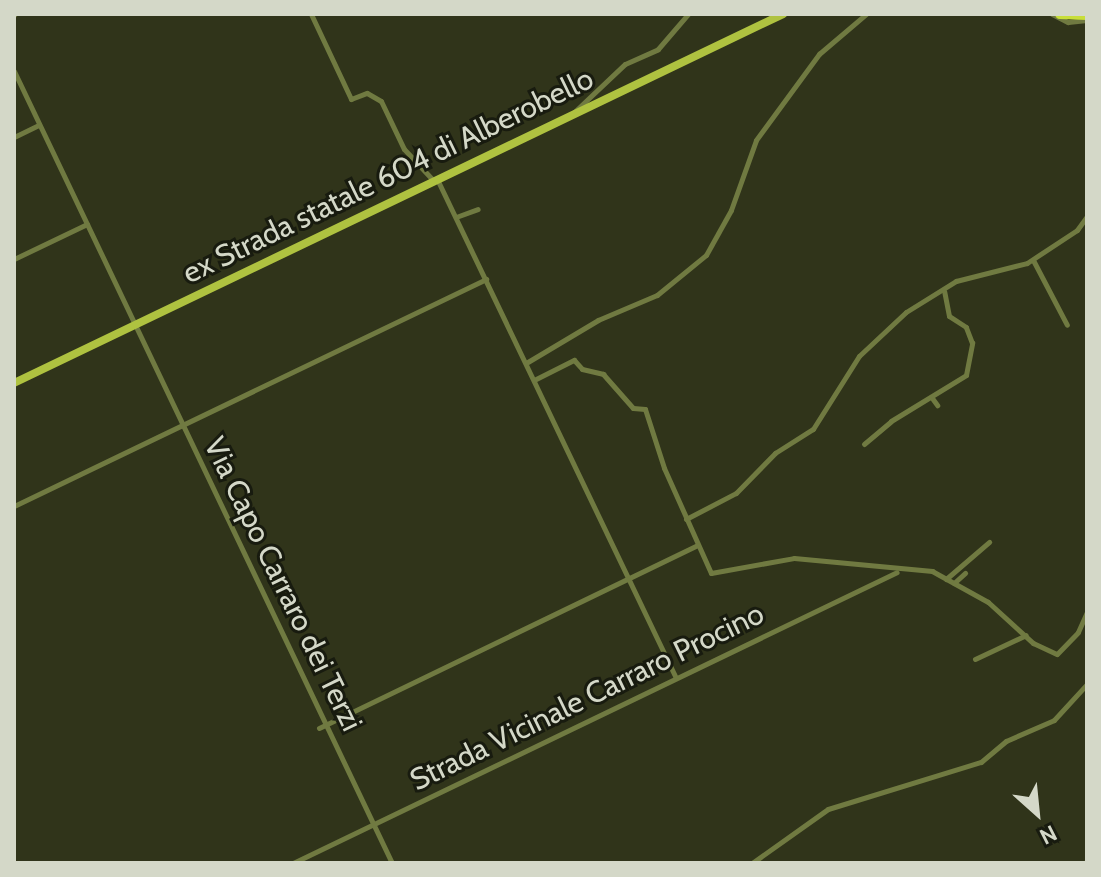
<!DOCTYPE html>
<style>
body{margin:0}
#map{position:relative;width:1101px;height:877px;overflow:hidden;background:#30341a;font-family:Cabin,sans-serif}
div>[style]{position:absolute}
.minor>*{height:5px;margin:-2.5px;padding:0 2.5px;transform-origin:2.5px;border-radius:2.5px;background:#707a41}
.major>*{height:8px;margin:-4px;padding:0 4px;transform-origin:4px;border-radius:4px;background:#afc240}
.highway>*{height:10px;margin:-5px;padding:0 5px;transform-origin:5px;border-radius:5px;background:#c8de39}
span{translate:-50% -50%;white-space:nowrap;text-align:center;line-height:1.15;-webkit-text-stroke:6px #181b0f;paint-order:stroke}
.street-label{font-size:30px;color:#d4d8c8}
.frame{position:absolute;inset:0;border:16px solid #d4d8c8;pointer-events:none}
.north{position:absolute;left:997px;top:773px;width:80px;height:80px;-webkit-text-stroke:6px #181b0f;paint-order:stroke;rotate:153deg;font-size:22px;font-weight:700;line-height:32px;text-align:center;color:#d4d8c8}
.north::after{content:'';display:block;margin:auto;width:28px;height:36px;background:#d4d8c8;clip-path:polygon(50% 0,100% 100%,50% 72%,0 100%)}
</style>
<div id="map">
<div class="minor">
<div style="left:311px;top:14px;width:94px;rotate:64.8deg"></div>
<div style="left:351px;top:99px;width:17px;rotate:-21deg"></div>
<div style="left:367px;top:93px;width:16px;rotate:30deg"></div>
<div style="left:381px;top:101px;width:53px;rotate:64.4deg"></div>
<div style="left:404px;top:149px;width:42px;rotate:46.9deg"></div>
<div style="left:1052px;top:14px;width:18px;rotate:27deg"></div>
<div style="left:1068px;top:22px;width:19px;rotate:-6deg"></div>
<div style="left:14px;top:15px;width:1px;rotate:-45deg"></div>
<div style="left:14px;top:71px;width:878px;rotate:64.49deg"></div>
<div style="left:571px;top:115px;width:74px;rotate:-43.4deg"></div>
<div style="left:625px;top:64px;width:36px;rotate:-24deg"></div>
<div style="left:658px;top:49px;width:46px;rotate:-49.4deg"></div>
<div style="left:14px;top:137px;width:28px;rotate:-26deg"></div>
<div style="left:437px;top:179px;width:553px;rotate:64.41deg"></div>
<div style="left:456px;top:217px;width:23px;rotate:-20deg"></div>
<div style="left:14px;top:259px;width:81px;rotate:-25.6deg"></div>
<div style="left:1033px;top:260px;width:73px;rotate:62.4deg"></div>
<div style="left:526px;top:363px;width:84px;rotate:-30.8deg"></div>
<div style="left:598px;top:320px;width:64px;rotate:-23deg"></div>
<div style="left:657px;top:295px;width:63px;rotate:-39.2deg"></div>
<div style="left:706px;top:255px;width:51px;rotate:-60.9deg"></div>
<div style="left:731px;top:210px;width:74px;rotate:-70.3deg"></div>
<div style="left:756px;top:140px;width:107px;rotate:-53.8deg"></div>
<div style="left:819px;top:54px;width:62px;rotate:-40.4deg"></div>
<div style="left:534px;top:380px;width:45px;rotate:-26.6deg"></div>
<div style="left:574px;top:360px;width:12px;rotate:48deg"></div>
<div style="left:582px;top:369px;width:22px;rotate:13deg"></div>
<div style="left:603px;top:374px;width:45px;rotate:48.6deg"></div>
<div style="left:633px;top:408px;width:12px;rotate:5deg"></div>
<div style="left:645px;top:409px;width:62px;rotate:72.1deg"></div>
<div style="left:664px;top:468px;width:115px;rotate:65.9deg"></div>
<div style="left:711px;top:573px;width:84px;rotate:-10.2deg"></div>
<div style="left:794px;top:558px;width:139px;rotate:5.4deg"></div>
<div style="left:932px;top:571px;width:64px;rotate:29deg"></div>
<div style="left:988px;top:602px;width:61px;rotate:42.3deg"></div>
<div style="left:1033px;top:643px;width:26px;rotate:25deg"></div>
<div style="left:1057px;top:654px;width:30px;rotate:-46deg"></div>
<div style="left:1078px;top:632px;width:22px;rotate:-66deg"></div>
<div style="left:932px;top:398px;width:9px;rotate:54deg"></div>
<div style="left:864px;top:444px;width:35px;rotate:-40deg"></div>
<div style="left:891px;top:421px;width:88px;rotate:-31.5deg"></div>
<div style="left:966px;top:375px;width:33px;rotate:-79deg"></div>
<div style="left:972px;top:343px;width:17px;rotate:-111deg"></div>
<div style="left:966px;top:327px;width:20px;rotate:-147deg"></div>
<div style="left:949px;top:316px;width:25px;rotate:-101deg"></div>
<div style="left:14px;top:506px;width:524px;rotate:-25.68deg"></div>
<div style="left:686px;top:519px;width:56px;rotate:-27.5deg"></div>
<div style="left:736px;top:493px;width:56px;rotate:-45.7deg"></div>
<div style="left:775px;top:453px;width:45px;rotate:-32.3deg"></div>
<div style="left:813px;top:429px;width:86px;rotate:-57.8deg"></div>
<div style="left:859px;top:356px;width:64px;rotate:-43.1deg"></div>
<div style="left:906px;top:312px;width:59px;rotate:-31.8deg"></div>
<div style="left:956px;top:281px;width:73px;rotate:-14.2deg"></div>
<div style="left:1027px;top:263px;width:60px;rotate:-33.4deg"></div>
<div style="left:1077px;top:230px;width:17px;rotate:-54deg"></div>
<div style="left:946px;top:579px;width:57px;rotate:-40.7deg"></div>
<div style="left:954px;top:583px;width:15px;rotate:-42deg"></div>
<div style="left:975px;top:659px;width:56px;rotate:-25.2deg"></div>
<div style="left:319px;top:728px;width:420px;rotate:-25.8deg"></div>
<div style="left:293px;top:863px;width:670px;rotate:-25.72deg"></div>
<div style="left:752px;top:863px;width:93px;rotate:-35.4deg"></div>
<div style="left:828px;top:809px;width:160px;rotate:-17.1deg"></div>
<div style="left:981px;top:762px;width:33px;rotate:-40deg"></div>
<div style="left:1006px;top:741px;width:52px;rotate:-23.6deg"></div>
<div style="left:1054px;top:720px;width:49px;rotate:-47.5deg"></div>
<div style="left:1085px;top:863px;width:3px;rotate:-45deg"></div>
</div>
<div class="major">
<div style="left:14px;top:383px;width:853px;rotate:-25.63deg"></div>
</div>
<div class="highway">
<div style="left:1060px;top:14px;width:27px;rotate:2deg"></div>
</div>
<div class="street-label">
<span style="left:388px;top:176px;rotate:-26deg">ex Strada statale 604 di Alberobello</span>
<span style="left:283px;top:584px;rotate:64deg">Via Capo Carraro dei Terzi</span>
<span style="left:587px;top:697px;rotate:-26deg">Strada Vicinale Carraro Procino</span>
</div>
<div class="frame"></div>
<div class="north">N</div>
</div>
